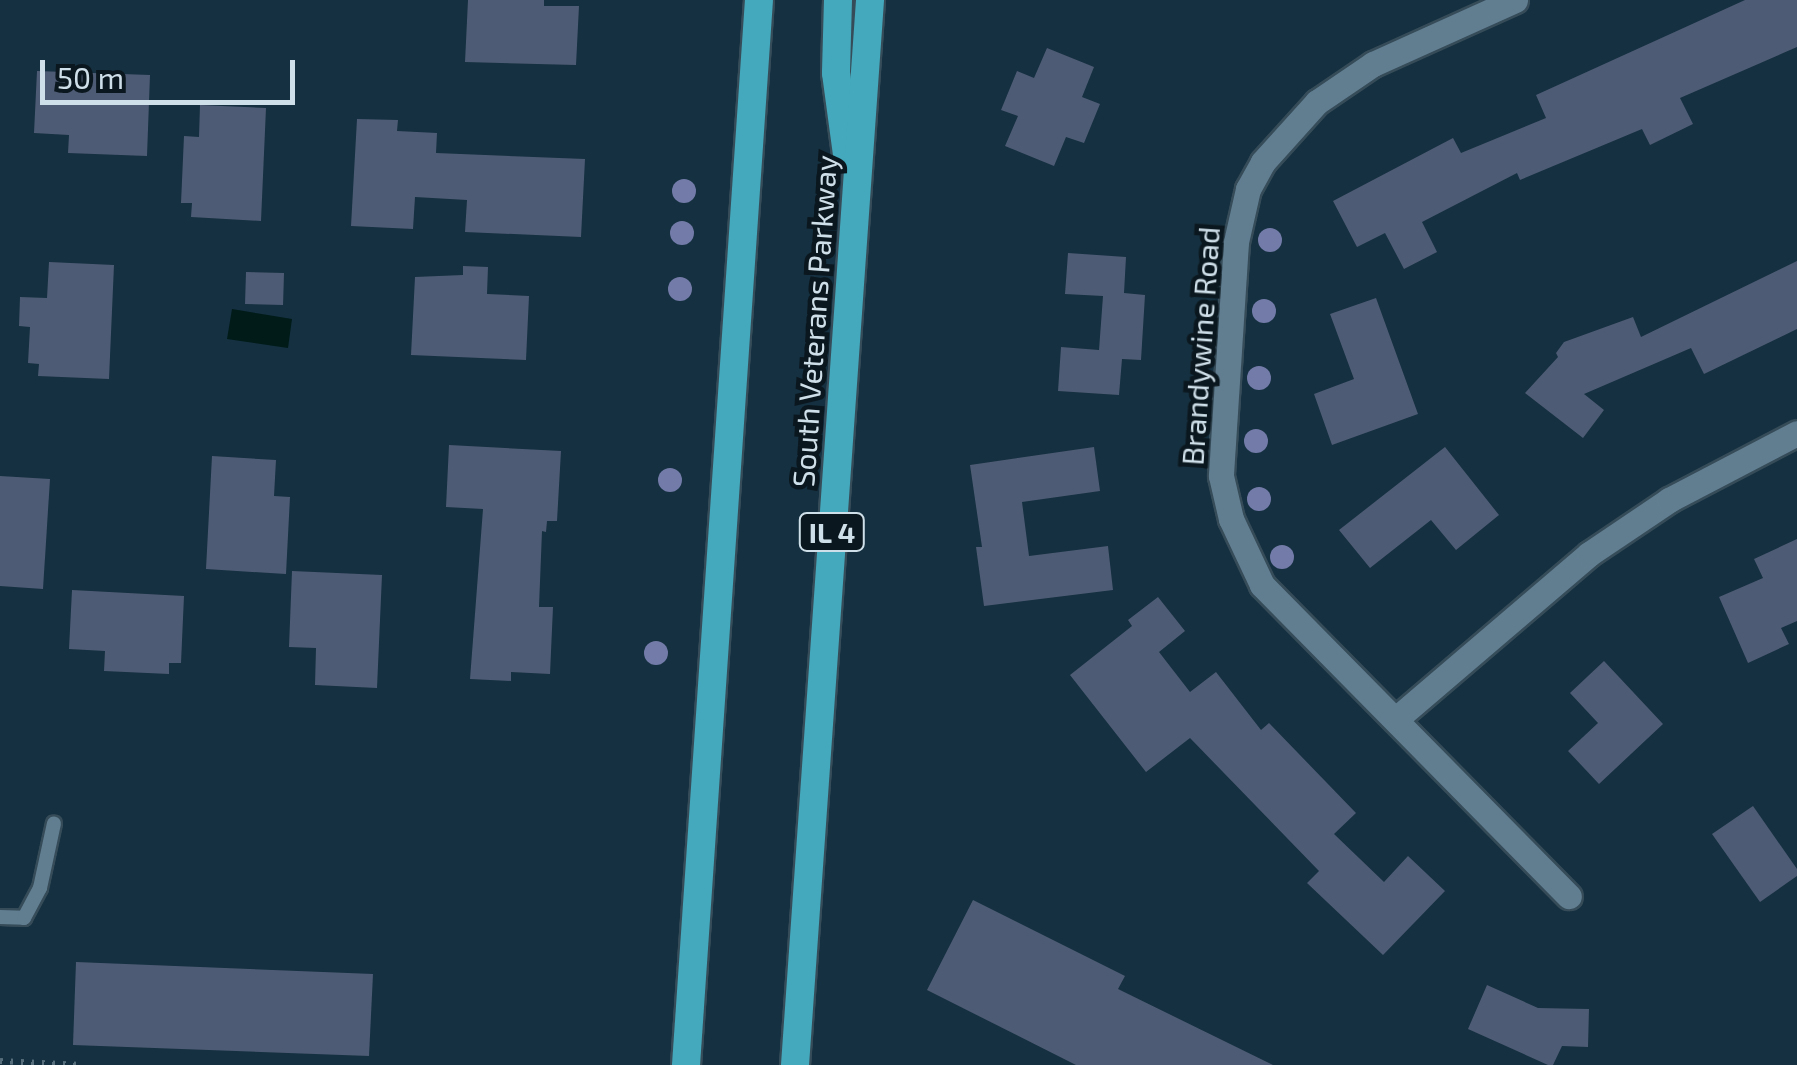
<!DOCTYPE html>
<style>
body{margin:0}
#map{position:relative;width:1797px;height:1065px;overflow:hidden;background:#153040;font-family:"Exo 2",sans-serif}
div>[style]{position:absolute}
.water>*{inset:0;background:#001b18}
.building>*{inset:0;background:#4e5b74}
.path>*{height:6px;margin-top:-3px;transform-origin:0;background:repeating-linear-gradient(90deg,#576e7c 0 2.5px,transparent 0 10.5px)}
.roads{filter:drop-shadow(2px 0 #364c59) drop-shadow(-2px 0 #364c59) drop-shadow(0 2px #364c59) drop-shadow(0 -2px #364c59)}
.service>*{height:14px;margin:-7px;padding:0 7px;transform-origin:7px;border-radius:7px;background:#617e91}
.minor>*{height:25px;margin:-12.5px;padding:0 12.5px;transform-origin:12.5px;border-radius:12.5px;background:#617e91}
.trunk>*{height:28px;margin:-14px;padding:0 14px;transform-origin:14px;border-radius:14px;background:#44a9bc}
.trees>*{width:24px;height:24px;margin:-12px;border-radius:50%;background:#737ba8}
span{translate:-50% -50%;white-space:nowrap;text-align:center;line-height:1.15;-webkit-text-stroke:9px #0b171e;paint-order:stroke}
.shield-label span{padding:2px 8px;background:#0b171e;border:2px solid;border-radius:8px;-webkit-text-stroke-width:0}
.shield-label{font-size:28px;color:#cfdfe9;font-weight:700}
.street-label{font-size:30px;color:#cfdfe9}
.scale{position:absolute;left:40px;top:60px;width:255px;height:45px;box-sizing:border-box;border:5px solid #cfdfe9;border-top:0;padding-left:12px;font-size:30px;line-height:35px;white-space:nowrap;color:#cfdfe9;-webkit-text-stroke:8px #0b171e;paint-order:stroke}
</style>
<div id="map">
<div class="water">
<div style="clip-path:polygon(232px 309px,292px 319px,288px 348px,227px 339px)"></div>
</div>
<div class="building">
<div style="clip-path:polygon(468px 0,544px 0,544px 6px,579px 6px,576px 65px,465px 62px)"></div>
<div style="clip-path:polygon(1745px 0,1797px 0,1797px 47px,1680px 98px,1693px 124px,1650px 145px,1642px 129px,1520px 180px,1517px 173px,1422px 222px,1437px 252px,1404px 269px,1385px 233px,1357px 247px,1333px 201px,1453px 138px,1461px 153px,1546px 118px,1536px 95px)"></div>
<div style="clip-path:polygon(1047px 48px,1094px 67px,1082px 97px,1100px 104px,1084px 143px,1066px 137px,1054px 166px,1005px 146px,1018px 116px,1001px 110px,1017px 71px,1034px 78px)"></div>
<div style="clip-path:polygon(37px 71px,150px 75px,147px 156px,68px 153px,69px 135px,34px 133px)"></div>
<div style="clip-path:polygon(200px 105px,266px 108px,261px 221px,191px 217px,192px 203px,181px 203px,184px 136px,199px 137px)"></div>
<div style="clip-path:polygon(357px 119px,398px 120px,397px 131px,437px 133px,436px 153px,585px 159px,581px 237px,465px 232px,467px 200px,415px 197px,413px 229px,351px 226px)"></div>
<div style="clip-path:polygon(1068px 253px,1126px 257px,1124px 293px,1145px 295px,1141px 360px,1122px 359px,1119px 395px,1058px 391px,1061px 347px,1099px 350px,1103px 296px,1065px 294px)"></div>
<div style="clip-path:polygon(1797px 261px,1797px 329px,1704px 374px,1691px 348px,1584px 394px,1604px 410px,1583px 438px,1525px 393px,1558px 357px,1556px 353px,1564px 342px,1633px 317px,1641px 337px)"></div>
<div style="clip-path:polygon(49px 262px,114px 265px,109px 379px,38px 376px,39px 364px,28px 363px,30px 327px,19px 326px,20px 297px,47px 298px)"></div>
<div style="clip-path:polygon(463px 266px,488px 267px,487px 294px,529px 296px,526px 360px,411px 355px,415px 277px,463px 275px)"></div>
<div style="clip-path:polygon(246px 272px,284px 273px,283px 305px,245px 304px)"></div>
<div style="clip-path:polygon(1376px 298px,1418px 414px,1332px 445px,1314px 394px,1354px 379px,1330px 314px)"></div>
<div style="clip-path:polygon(449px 445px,561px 451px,557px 521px,547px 521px,546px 532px,542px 531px,539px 607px,553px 607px,550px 674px,511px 672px,511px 681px,470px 679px,483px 509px,446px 507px)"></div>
<div style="clip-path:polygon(1094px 447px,1100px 491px,1022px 502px,1029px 556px,1108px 546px,1113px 590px,984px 606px,976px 547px,982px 547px,970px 465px)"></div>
<div style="clip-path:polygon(1445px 447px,1499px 515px,1456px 550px,1431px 520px,1370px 568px,1339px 530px)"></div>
<div style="clip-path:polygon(212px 456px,276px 460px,274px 496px,290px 497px,286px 574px,206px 569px)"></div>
<div style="clip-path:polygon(0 476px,50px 479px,43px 589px,0 586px)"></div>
<div style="clip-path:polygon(1797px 539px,1797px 621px,1781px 628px,1789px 644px,1748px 663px,1719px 597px,1763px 578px,1754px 559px)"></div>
<div style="clip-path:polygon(292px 571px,382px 575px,377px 688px,315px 685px,316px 648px,289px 647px)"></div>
<div style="clip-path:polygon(72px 590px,184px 596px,181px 663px,169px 663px,169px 674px,104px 671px,105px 651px,69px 649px)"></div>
<div style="clip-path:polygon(1158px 597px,1185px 631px,1159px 652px,1190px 692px,1216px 672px,1261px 730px,1269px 723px,1356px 813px,1334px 834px,1384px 882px,1408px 856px,1445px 891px,1383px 955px,1307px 883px,1319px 871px,1190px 738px,1146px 772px,1070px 675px,1132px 626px,1128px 620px)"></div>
<div style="clip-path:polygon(1604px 661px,1663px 724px,1599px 784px,1568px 751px,1598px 723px,1570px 693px)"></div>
<div style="clip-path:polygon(1753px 806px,1797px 869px,1797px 876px,1760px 902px,1712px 834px)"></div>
<div style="clip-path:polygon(973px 900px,1125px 976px,1118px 989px,1273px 1065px,1076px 1065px,927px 990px)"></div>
<div style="clip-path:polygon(76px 962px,373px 974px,369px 1056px,73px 1045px)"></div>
<div style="clip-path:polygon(1487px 985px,1538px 1008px,1589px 1009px,1588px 1047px,1562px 1046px,1553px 1065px,1548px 1065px,1468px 1029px)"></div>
</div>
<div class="path">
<div style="left:0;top:1061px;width:83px;rotate:2.8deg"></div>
</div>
<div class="roads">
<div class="service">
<div style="left:0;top:917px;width:24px;rotate:2deg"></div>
<div style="left:24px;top:918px;width:34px;rotate:-62deg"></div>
<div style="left:40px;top:888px;width:66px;rotate:-77.8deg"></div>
</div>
<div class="minor">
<div style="left:1515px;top:0;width:156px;rotate:155.7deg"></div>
<div style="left:1373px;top:64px;width:68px;rotate:145.8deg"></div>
<div style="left:1317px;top:102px;width:81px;rotate:132deg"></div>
<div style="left:1263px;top:162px;width:31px;rotate:119deg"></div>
<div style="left:1248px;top:189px;width:54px;rotate:102.8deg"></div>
<div style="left:1236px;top:242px;width:234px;rotate:93.7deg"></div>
<div style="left:1221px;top:476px;width:44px;rotate:76.9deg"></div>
<div style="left:1231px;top:519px;width:73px;rotate:64.8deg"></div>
<div style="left:1262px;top:585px;width:437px;rotate:45.4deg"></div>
<div style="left:1396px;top:719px;width:254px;rotate:-40.5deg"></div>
<div style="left:1589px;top:554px;width:97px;rotate:-34deg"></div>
<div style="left:1669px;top:500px;width:144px;rotate:-27.6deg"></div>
</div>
<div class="trunk">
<div style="left:838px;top:0;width:73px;rotate:91.6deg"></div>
<div style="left:836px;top:73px;width:82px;rotate:82.3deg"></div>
<div style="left:686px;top:1065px;width:1067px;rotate:-86.08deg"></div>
<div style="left:795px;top:1065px;width:1068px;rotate:-85.97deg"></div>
</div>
</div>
<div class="trees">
<div style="left:684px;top:191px"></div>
<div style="left:682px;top:233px"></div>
<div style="left:1270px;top:240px"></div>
<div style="left:680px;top:289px"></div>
<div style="left:1264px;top:311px"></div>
<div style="left:1259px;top:378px"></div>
<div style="left:1256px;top:441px"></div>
<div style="left:670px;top:480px"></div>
<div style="left:1259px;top:499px"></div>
<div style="left:1282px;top:557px"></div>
<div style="left:656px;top:653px"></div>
</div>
<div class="shield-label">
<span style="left:832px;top:532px">IL 4</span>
</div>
<div class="street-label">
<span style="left:814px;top:321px;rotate:-86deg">South Veterans Parkway</span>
<span style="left:1200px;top:346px;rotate:-86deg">Brandywine Road</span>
</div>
<div class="scale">50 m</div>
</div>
